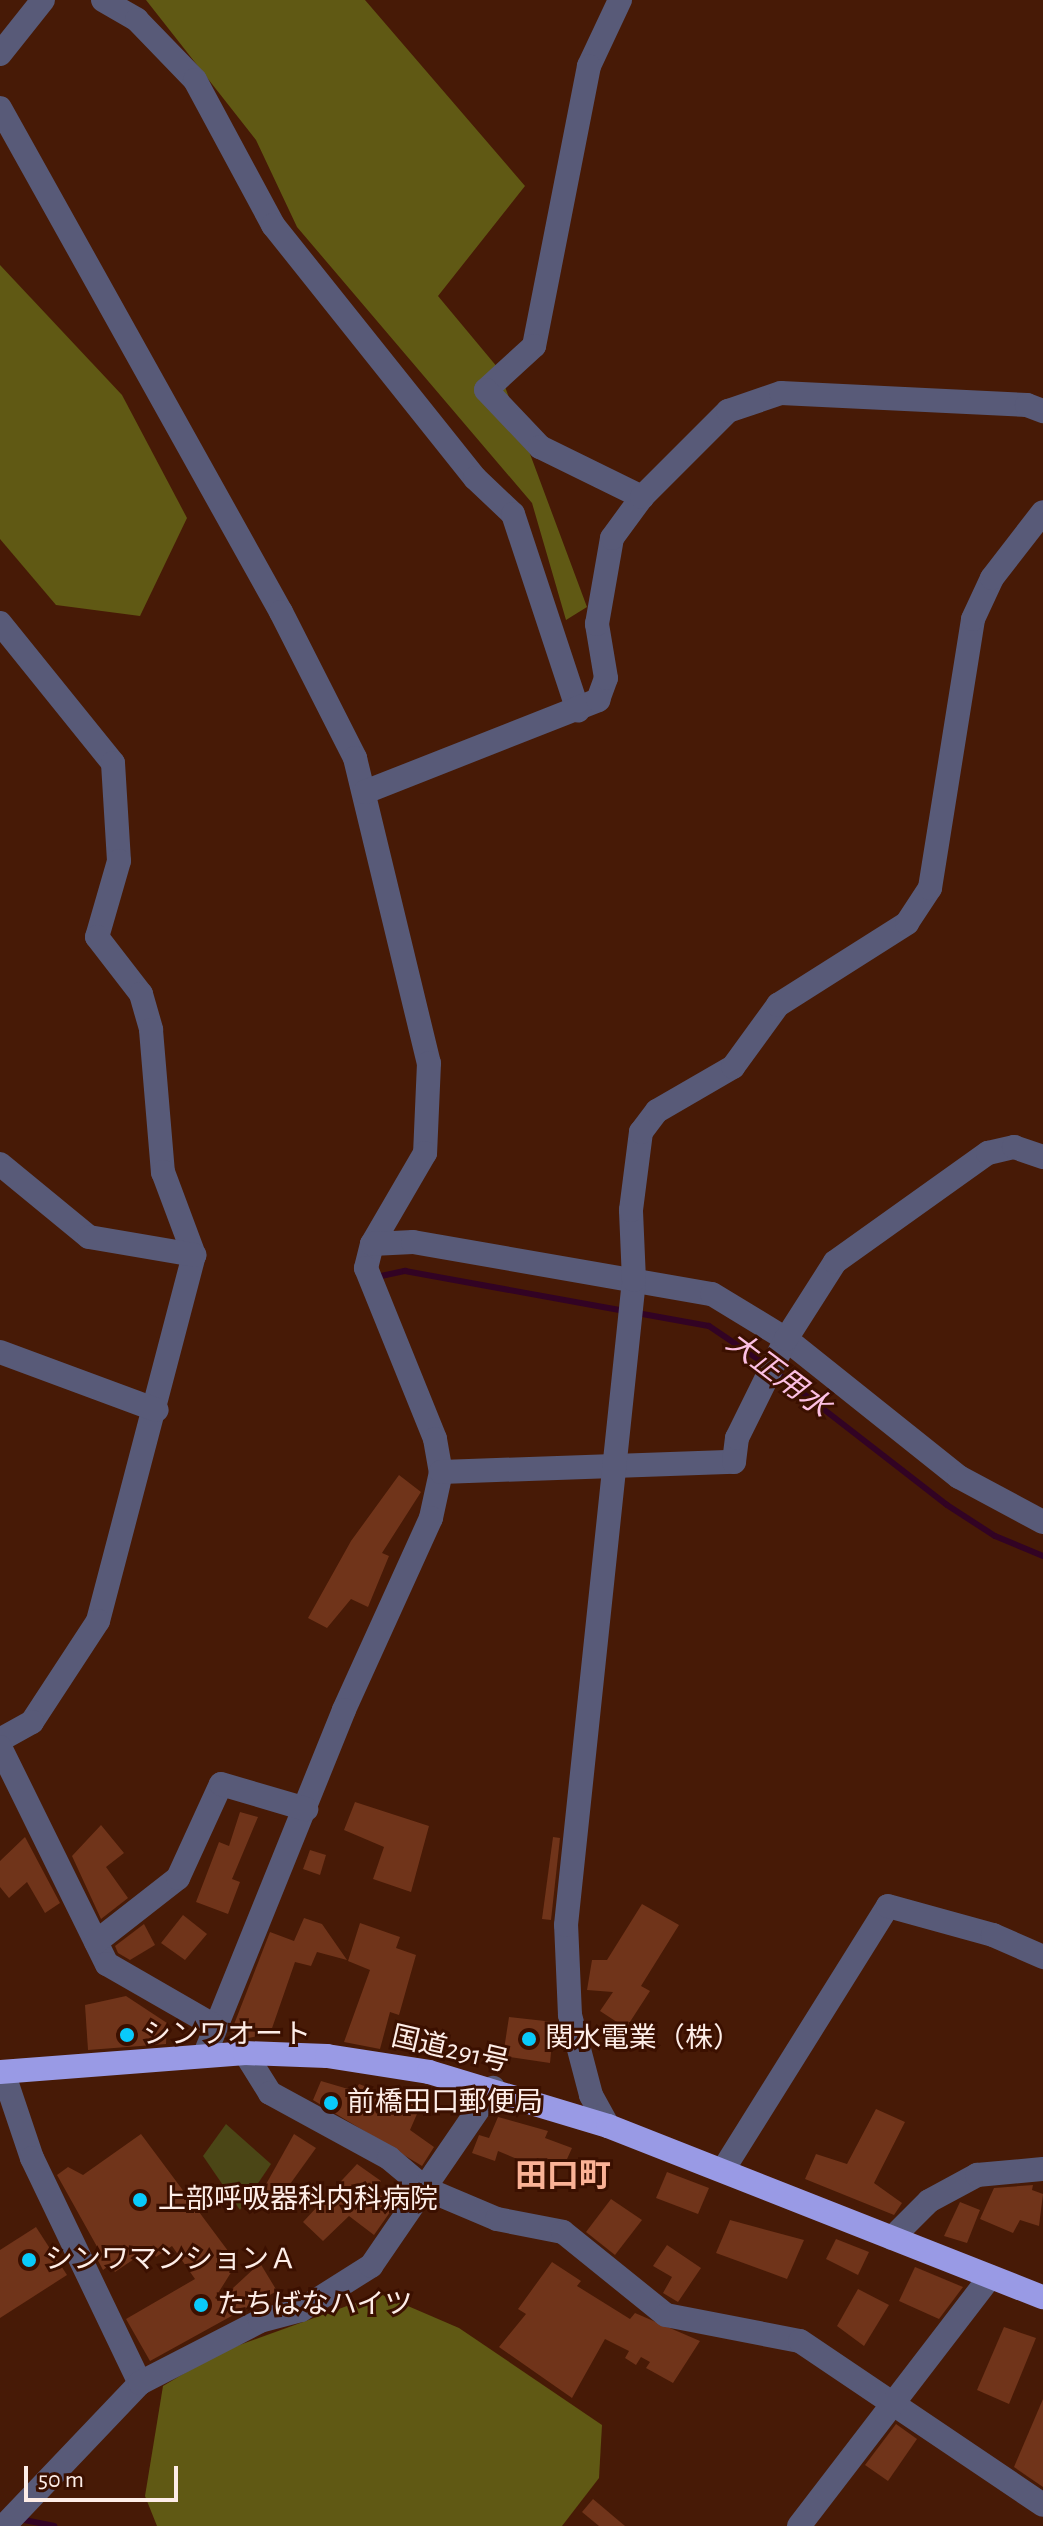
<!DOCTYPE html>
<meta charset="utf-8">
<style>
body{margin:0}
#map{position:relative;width:1043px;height:2526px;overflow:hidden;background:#471a06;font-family:"Alegreya Sans","Noto Sans JP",sans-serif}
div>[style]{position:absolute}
.green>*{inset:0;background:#4b4616}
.forest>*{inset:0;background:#605914}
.stream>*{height:6px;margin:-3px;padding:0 3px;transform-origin:3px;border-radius:3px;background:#320324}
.building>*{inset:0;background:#70341a}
.minor>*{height:24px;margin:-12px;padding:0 12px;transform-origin:12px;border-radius:12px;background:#585a78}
.highway>*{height:24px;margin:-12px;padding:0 12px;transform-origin:12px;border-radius:12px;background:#999ae5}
.dots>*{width:22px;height:22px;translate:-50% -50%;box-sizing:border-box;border:4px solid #3b1000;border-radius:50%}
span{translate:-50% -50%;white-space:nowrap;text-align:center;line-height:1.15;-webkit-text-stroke:6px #3b1000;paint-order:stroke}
.poi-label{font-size:28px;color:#fdede7}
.left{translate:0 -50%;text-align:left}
.street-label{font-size:28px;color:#fdede7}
.water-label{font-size:30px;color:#fcc0e3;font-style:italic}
.quarter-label{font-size:32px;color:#fab296;font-weight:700}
.scale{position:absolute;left:24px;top:2466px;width:154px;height:36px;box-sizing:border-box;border:4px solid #fdede7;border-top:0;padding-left:10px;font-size:24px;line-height:28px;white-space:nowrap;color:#fdede7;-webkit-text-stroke:6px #3b1000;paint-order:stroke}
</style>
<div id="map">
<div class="green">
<div style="clip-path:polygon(226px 2124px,271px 2164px,240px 2210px,203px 2156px)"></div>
</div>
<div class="forest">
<div style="clip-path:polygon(146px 0,365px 0,525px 186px,438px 296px,498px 368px,587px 607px,566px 620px,532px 503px,297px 227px,256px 140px)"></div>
<div style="clip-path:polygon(0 265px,122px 395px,187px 518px,140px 616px,56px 605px,0 539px)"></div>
<div style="clip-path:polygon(380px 2294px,459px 2328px,602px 2425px,599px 2478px,562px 2526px,157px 2526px,145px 2496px,163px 2386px,220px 2352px)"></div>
</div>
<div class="stream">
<div style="left:381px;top:1276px;width:25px;rotate:-12deg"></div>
<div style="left:405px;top:1271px;width:225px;rotate:10.3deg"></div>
<div style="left:637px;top:1313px;width:73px;rotate:10.2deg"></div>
<div style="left:709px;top:1326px;width:71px;rotate:34.1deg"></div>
<div style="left:777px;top:1373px;width:215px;rotate:37.8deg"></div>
<div style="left:947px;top:1505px;width:57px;rotate:32.9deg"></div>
<div style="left:995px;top:1536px;width:52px;rotate:22.6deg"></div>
<div style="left:19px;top:2519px;width:36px;rotate:11deg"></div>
</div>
<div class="building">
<div style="clip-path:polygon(399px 1475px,421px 1492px,382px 1553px,389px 1556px,368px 1607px,351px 1599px,327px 1628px,308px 1618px,351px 1541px)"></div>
<div style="clip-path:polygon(355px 1802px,429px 1826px,411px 1892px,373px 1879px,384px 1847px,344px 1830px)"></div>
<div style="clip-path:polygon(240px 1812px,258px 1817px,232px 1879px,240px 1882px,228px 1914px,196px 1902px,219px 1842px,229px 1846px)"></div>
<div style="clip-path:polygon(101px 1825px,124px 1853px,106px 1867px,128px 1898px,101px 1919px,72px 1856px)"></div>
<div style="clip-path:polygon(25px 1837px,60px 1903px,45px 1913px,27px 1882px,9px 1898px,0 1887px,0 1861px)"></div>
<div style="clip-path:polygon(553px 1837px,560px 1838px,551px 1920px,542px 1919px)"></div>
<div style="clip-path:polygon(310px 1850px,326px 1855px,320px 1875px,303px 1869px)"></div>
<div style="clip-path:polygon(642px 1904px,679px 1925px,641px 1986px,650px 1991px,626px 2028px,600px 2011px,613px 1992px,587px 1990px,592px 1960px,607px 1960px)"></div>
<div style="clip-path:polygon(183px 1915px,207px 1934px,185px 1960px,161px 1943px)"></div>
<div style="clip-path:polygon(304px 1918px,322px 1924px,347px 1960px,317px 1952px,311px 1966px,295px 1962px,270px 2034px,248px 2038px,231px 2032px,270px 1932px,294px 1941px)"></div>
<div style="clip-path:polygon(360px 1923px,400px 1937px,396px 1948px,416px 1955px,399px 2015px,390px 2012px,380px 2049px,344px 2042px,370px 1970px,348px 1961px)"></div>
<div style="clip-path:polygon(144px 1924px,155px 1945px,130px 1960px,118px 1953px,115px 1946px)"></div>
<div style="clip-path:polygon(126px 1996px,167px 2023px,166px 2044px,88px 2050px,85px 2005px)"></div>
<div style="clip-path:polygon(509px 2017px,554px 2022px,550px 2063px,503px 2056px)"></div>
<div style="clip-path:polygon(321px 2081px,355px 2091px,359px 2084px,420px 2107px,410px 2130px,434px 2147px,422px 2166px,313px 2100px)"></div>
<div style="clip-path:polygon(876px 2109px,905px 2122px,874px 2183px,902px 2203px,894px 2215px,805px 2179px,816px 2154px,847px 2164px)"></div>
<div style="clip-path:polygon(498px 2117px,548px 2131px,545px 2138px,572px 2148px,563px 2168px,537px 2158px,534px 2166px,498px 2151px,495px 2161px,472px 2153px,479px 2135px,489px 2138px)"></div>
<div style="clip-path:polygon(141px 2134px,237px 2263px,215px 2298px,219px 2301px,260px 2263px,277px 2291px,150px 2361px,126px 2319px,195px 2279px,172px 2246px,156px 2257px,150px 2248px,115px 2272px,110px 2265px,103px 2270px,95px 2255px,100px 2252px,57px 2175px,68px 2167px,83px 2175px)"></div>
<div style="clip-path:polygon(294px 2134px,316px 2148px,275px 2205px,260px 2195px)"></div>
<div style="clip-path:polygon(357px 2164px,381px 2181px,374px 2191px,395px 2205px,374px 2235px,349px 2216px,323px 2241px,303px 2222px)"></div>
<div style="clip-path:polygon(667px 2172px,709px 2188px,698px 2214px,656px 2198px)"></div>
<div style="clip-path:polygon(1033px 2185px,1032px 2190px,1043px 2194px,1039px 2226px,1020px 2220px,1013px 2233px,980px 2219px,994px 2188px)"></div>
<div style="clip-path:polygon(611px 2199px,642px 2220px,615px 2255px,586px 2232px)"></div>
<div style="clip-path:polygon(960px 2202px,980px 2210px,967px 2243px,944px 2236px)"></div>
<div style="clip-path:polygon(730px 2220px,804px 2240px,787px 2279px,716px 2253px)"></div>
<div style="clip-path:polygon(36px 2227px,67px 2275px,0 2318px,0 2250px)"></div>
<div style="clip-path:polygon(836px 2239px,869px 2252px,858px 2275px,826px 2259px)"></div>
<div style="clip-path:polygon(667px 2245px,701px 2268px,678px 2302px,663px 2293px,672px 2277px,653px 2266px)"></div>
<div style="clip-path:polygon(552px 2262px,581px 2281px,577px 2286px,630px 2319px,635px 2313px,700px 2341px,673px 2383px,646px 2368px,650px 2362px,641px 2357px,636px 2365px,625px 2358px,629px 2351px,605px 2339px,572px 2398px,499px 2347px,526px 2314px,518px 2309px)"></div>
<div style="clip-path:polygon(915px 2267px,963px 2287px,939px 2319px,899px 2301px)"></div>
<div style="clip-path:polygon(858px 2289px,889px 2305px,864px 2346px,837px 2326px)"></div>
<div style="clip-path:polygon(1004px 2327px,1036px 2338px,1009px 2404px,977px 2390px)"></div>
<div style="clip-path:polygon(1043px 2399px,1043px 2487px,1014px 2467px)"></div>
<div style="clip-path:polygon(896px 2424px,917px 2439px,888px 2481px,865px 2465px)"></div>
<div style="clip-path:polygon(593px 2499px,625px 2526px,599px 2526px,582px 2512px)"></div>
</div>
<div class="minor">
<div style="left:103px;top:0;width:39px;rotate:30deg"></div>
<div style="left:137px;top:20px;width:83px;rotate:46deg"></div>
<div style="left:195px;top:80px;width:165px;rotate:61.7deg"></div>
<div style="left:273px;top:225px;width:324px;rotate:51.4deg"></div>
<div style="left:475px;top:478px;width:52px;rotate:43.5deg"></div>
<div style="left:513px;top:514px;width:207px;rotate:71.7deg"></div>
<div style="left:620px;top:0;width:73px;rotate:115.2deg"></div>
<div style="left:589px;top:66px;width:285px;rotate:101.1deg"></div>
<div style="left:534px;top:346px;width:65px;rotate:137.5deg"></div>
<div style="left:486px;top:390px;width:79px;rotate:46.5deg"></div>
<div style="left:540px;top:447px;width:114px;rotate:26.1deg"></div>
<div style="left:0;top:54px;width:69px;rotate:-51.5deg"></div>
<div style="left:0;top:108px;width:577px;rotate:60.86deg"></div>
<div style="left:281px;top:612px;width:164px;rotate:63.1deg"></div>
<div style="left:355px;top:758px;width:314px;rotate:76.4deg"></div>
<div style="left:429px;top:1063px;width:90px;rotate:92.5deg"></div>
<div style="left:425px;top:1153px;width:105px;rotate:120.2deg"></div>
<div style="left:372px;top:1244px;width:25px;rotate:104deg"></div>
<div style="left:366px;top:1268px;width:184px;rotate:68deg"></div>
<div style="left:435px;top:1439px;width:34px;rotate:80deg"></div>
<div style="left:441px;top:1472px;width:47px;rotate:102.3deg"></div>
<div style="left:431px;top:1518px;width:211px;rotate:114.4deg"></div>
<div style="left:344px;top:1710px;width:371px;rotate:112deg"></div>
<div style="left:0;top:623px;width:180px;rotate:51.1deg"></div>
<div style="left:113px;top:763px;width:98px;rotate:86.5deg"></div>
<div style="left:119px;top:861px;width:79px;rotate:106.1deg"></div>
<div style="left:97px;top:937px;width:72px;rotate:52.3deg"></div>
<div style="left:141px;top:994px;width:37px;rotate:74deg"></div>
<div style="left:151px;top:1030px;width:143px;rotate:85.2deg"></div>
<div style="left:163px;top:1172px;width:89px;rotate:69.5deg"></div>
<div style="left:194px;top:1255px;width:378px;rotate:104.7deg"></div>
<div style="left:98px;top:1621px;width:121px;rotate:123.2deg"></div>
<div style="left:32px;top:1722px;width:37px;rotate:151deg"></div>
<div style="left:365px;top:792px;width:251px;rotate:-21.5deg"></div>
<div style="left:598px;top:700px;width:23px;rotate:-70deg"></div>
<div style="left:606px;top:678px;width:55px;rotate:-99.5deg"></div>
<div style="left:597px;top:624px;width:87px;rotate:-80.1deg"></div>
<div style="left:612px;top:538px;width:51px;rotate:-53.8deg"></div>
<div style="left:642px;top:497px;width:122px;rotate:-45deg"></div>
<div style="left:728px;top:411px;width:56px;rotate:-18.8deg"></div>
<div style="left:781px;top:393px;width:246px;rotate:2.8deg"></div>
<div style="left:1027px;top:405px;width:17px;rotate:21deg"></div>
<div style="left:0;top:1164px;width:115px;rotate:39.4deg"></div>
<div style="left:89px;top:1237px;width:107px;rotate:9.7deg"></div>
<div style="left:372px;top:1244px;width:41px;rotate:-2.8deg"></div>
<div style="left:413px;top:1242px;width:303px;rotate:9.9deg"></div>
<div style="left:712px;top:1294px;width:87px;rotate:31.3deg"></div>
<div style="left:786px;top:1339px;width:221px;rotate:38.6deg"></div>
<div style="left:959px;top:1477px;width:95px;rotate:28.2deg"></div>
<div style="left:0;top:1352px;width:167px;rotate:20.3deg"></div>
<div style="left:441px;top:1472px;width:293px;rotate:-2deg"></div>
<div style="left:734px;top:1462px;width:24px;rotate:-83deg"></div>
<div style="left:737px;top:1438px;width:110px;rotate:-63.7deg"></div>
<div style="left:786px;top:1339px;width:91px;rotate:-57.5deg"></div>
<div style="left:835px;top:1262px;width:188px;rotate:-35.5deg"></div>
<div style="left:988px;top:1153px;width:27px;rotate:-13deg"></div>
<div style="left:1014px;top:1147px;width:31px;rotate:19deg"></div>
<div style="left:0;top:1747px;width:242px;rotate:63.8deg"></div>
<div style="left:107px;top:1964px;width:125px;rotate:29.9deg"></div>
<div style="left:96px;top:1942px;width:104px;rotate:-38deg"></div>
<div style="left:178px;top:1878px;width:103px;rotate:-65.4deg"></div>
<div style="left:221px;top:1784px;width:89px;rotate:16.4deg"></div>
<div style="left:245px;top:2053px;width:47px;rotate:58deg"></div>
<div style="left:270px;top:2093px;width:136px;rotate:28.6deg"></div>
<div style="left:389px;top:2158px;width:48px;rotate:40deg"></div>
<div style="left:426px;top:2189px;width:77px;rotate:22.9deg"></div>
<div style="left:497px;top:2219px;width:67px;rotate:11.1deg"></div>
<div style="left:563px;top:2232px;width:132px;rotate:38.9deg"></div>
<div style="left:666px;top:2315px;width:136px;rotate:11deg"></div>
<div style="left:800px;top:2341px;width:293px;rotate:34deg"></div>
<div style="left:3px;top:2072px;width:91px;rotate:71.4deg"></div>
<div style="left:32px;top:2158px;width:250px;rotate:64.4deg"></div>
<div style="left:608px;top:2126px;width:35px;rotate:-119deg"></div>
<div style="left:591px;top:2095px;width:83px;rotate:-104.7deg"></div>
<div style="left:570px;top:2015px;width:90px;rotate:-92.5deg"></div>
<div style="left:566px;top:1925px;width:649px;rotate:-83.98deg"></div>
<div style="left:634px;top:1280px;width:70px;rotate:-92.5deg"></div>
<div style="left:631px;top:1210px;width:79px;rotate:-82.7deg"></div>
<div style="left:641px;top:1132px;width:26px;rotate:-53deg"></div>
<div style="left:657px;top:1111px;width:88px;rotate:-30.1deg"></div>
<div style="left:733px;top:1067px;width:77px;rotate:-54deg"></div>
<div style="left:778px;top:1005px;width:153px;rotate:-32.4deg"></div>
<div style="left:907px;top:923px;width:42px;rotate:-56.7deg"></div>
<div style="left:930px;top:888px;width:272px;rotate:-80.9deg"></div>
<div style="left:973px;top:619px;width:45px;rotate:-65.1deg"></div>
<div style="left:992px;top:578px;width:83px;rotate:-52.3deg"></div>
<div style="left:723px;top:2170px;width:311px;rotate:-58deg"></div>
<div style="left:888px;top:1906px;width:109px;rotate:15.4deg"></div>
<div style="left:993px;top:1935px;width:55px;rotate:23.7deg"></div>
<div style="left:892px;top:2238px;width:52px;rotate:-45deg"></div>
<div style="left:929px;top:2201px;width:55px;rotate:-28.4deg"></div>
<div style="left:977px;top:2175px;width:66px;rotate:-5.2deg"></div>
<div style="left:4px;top:2526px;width:197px;rotate:-46.4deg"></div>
<div style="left:140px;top:2383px;width:135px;rotate:-27.3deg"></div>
<div style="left:260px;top:2321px;width:42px;rotate:-15deg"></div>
<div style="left:301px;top:2310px;width:83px;rotate:-32.2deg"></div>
<div style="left:371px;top:2266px;width:216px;rotate:-55.6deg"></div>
<div style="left:799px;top:2526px;width:314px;rotate:-52.5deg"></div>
</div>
<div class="highway">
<div style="left:0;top:2072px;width:246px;rotate:-4.4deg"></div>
<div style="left:245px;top:2053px;width:82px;rotate:2.1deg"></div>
<div style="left:327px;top:2056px;width:103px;rotate:8.9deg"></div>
<div style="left:429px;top:2072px;width:187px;rotate:16.8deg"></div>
<div style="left:608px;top:2126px;width:467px;rotate:21.5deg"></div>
</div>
<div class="dots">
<div style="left:127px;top:2035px;background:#09cafa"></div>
<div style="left:529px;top:2039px;background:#09cafa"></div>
<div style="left:331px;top:2103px;background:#09cafa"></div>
<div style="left:140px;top:2200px;background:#09cafa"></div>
<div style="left:29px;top:2260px;background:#09cafa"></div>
<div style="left:201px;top:2305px;background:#09cafa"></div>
</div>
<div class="poi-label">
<span class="left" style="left:143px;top:2035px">シンワオート</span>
<span class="left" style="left:545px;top:2039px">関水電業（株）</span>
<span class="left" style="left:347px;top:2103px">前橋田口郵便局</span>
<span class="left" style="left:158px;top:2200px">上部呼吸器科内科病院</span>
<span class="left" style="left:45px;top:2260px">シンワマンションＡ</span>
<span class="left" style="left:217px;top:2305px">たちばなハイツ</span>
</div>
<div class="street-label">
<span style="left:450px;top:2050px;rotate:13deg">国道291号</span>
</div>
<div class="water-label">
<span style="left:778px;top:1375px;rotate:37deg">大正用水</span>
</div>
<div class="quarter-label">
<span style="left:563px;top:2176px">田口町</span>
</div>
<div class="scale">50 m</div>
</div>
